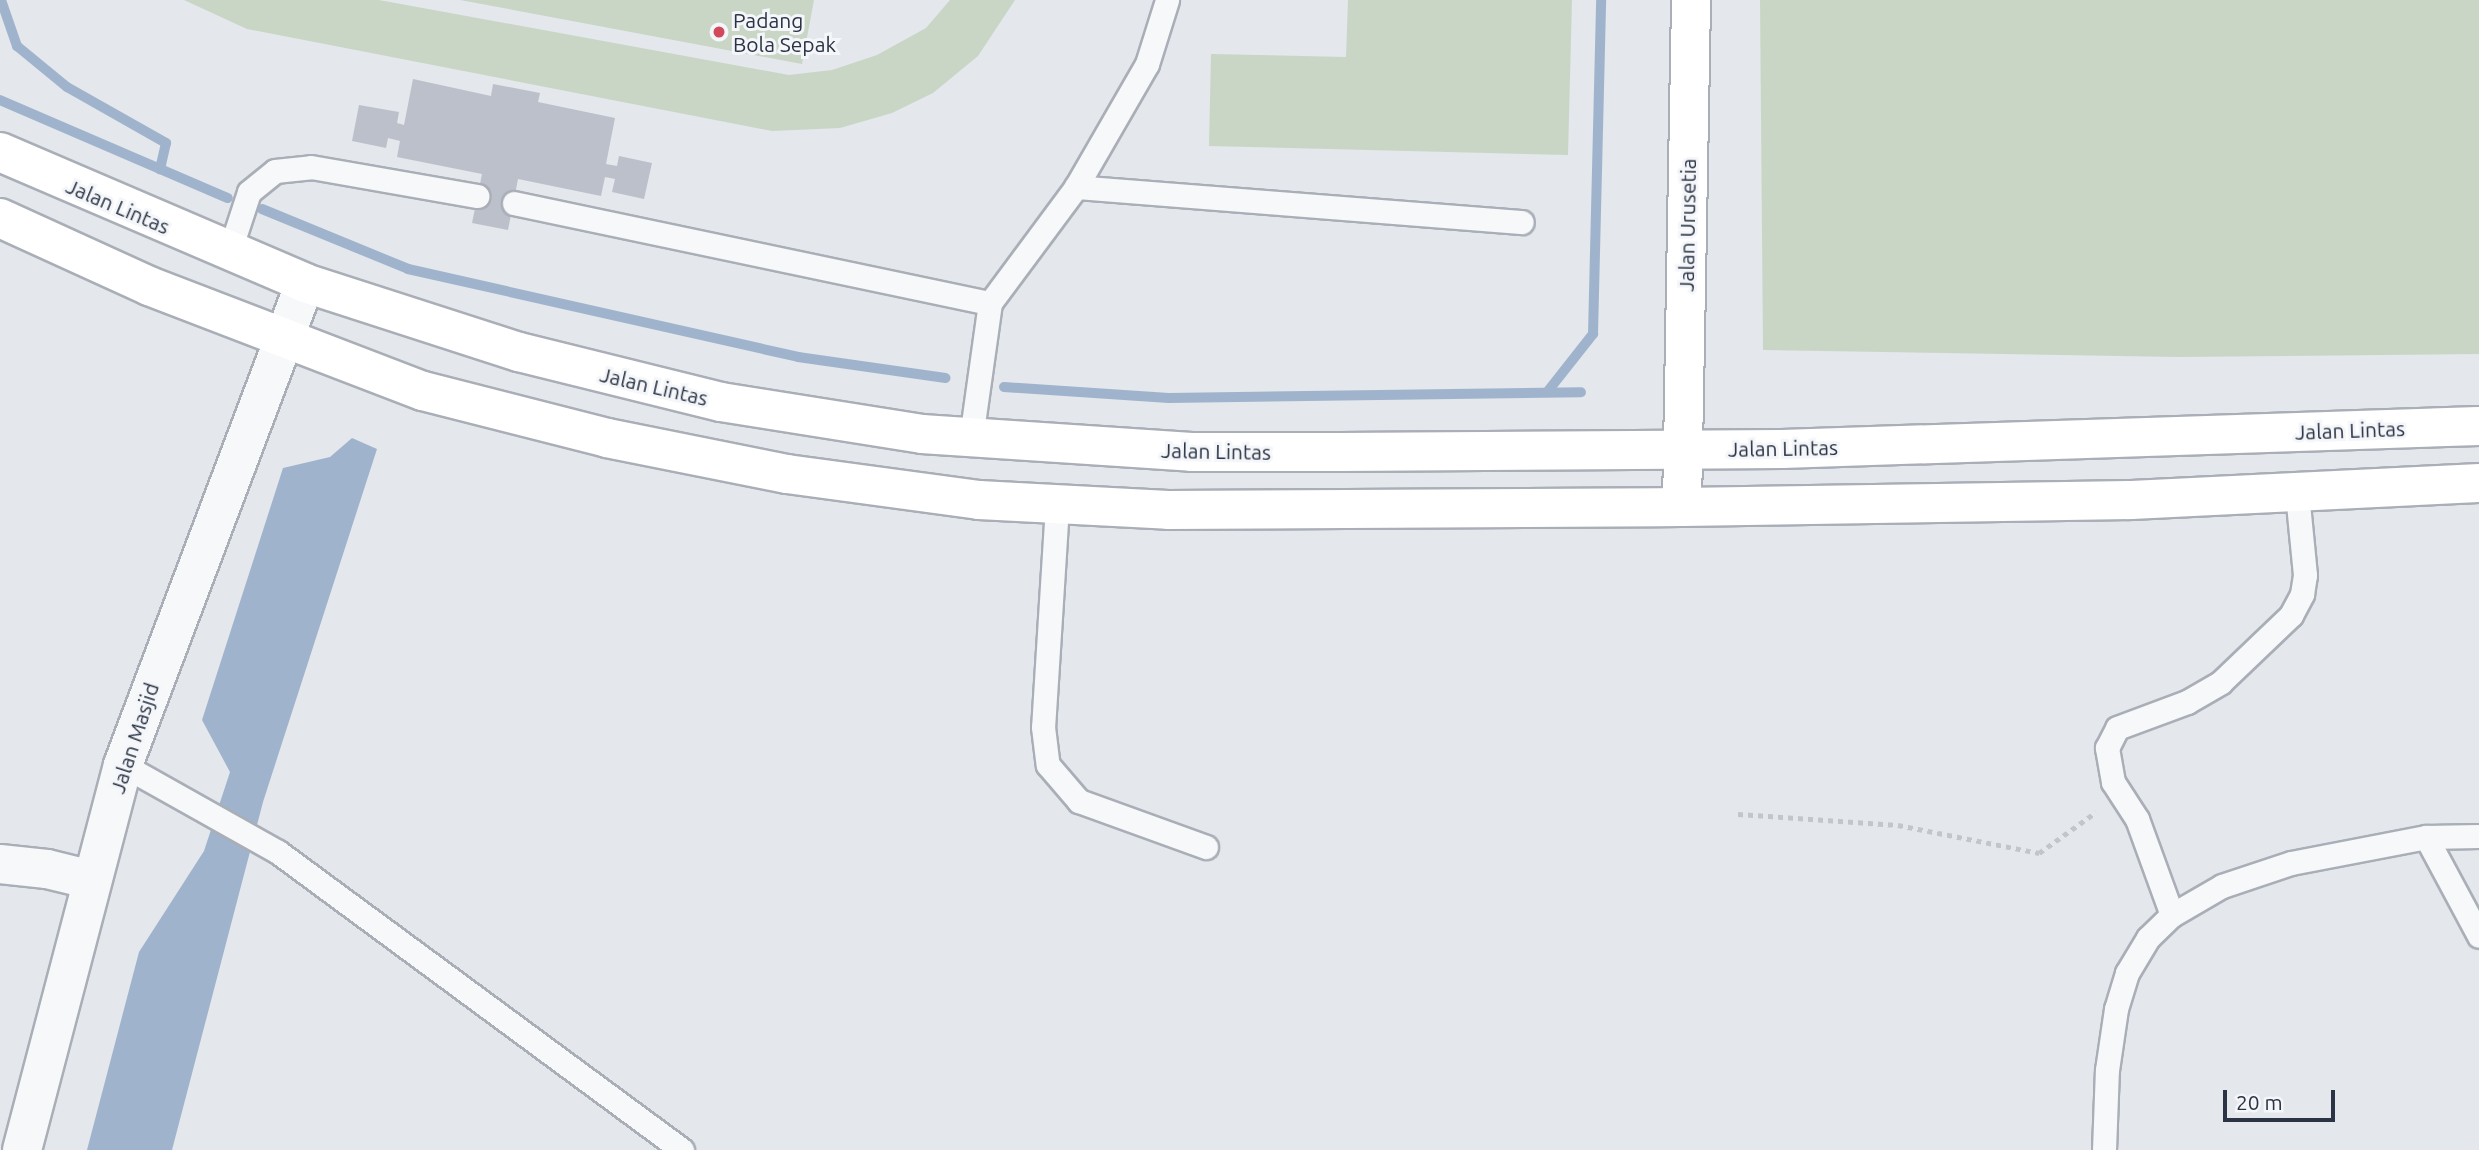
<!DOCTYPE html>
<style>
body{margin:0}
#map{position:relative;width:2479px;height:1150px;overflow:hidden;background:#e4e7ec;font-family:Ubuntu,sans-serif}
div>[style]{position:absolute}
.green>*{inset:0;background:#c9d6c5}
.water>*{inset:0;background:#9fb4cc}
.stream>*{height:10px;margin:-5px;padding:0 5px;transform-origin:5px;border-radius:5px;background:#9fb4cc}
.building>*{inset:0;background:#bbc0ca}
.path>*{height:4.5px;margin-top:-2.25px;transform-origin:0;background:repeating-linear-gradient(90deg,#c2c5cb 0 5px,transparent 0 10px)}
.roads{filter:drop-shadow(2px 0 #a9aeb7) drop-shadow(-2px 0 #a9aeb7) drop-shadow(0 2px #a9aeb7) drop-shadow(0 -2px #a9aeb7)}
.service>*{height:23px;margin:-11.5px;padding:0 11.5px;transform-origin:11.5px;border-radius:11.5px;background:#f7f8fa}
.minor>*{height:38px;margin:-19px;padding:0 19px;transform-origin:19px;border-radius:19px;background:#f7f8fa}
.secondary>*{height:38px;margin:-19px;padding:0 19px;transform-origin:19px;border-radius:19px;background:#fff}
.primary>*{height:38px;margin:-19px;padding:0 19px;transform-origin:19px;border-radius:19px;background:#fff}
.dots>*{width:19px;height:19px;translate:-50% -50%;box-sizing:border-box;border:4px solid #f4f6f9;border-radius:50%}
span{translate:-50% -50%;white-space:nowrap;text-align:center;line-height:1.15;-webkit-text-stroke:6px #f4f6f9;paint-order:stroke}
.poi-label{font-size:21px;color:#2b3445}
.left{translate:0 -50%;text-align:left}
.street-label{font-size:21px;color:#2b3445}
.scale{position:absolute;left:2223px;top:1090px;width:112px;height:32px;box-sizing:border-box;border:4px solid #2b3445;border-top:0;padding-left:9px;font-size:21px;line-height:24px;white-space:nowrap;color:#2b3445;-webkit-text-stroke:5px #f4f6f9;paint-order:stroke}
</style>
<div id="map">
<div class="green">
<div style="clip-path:polygon(184px 0,379px 0,789px 75px,832px 70px,877px 55px,926px 28px,950px 0,1015px 0,978px 56px,933px 93px,892px 113px,840px 128px,772px 131px,247px 29px)"></div>
<div style="clip-path:polygon(460px 0,814px 0,802px 64px)"></div>
<div style="clip-path:polygon(1348px 0,1572px 0,1568px 155px,1209px 146px,1211px 54px,1346px 57px)"></div>
<div style="clip-path:polygon(1760px 0,2479px 0,2479px 354px,2178px 357px,1763px 350px)"></div>
</div>
<div class="water">
<div style="clip-path:polygon(352px 438px,377px 449px,263px 802px,172px 1150px,87px 1150px,139px 952px,204px 851px,230px 772px,202px 720px,283px 468px,330px 457px)"></div>
</div>
<div class="stream">
<div style="left:1px;top:0;width:49px;rotate:70.8deg"></div>
<div style="left:17px;top:46px;width:65px;rotate:39.4deg"></div>
<div style="left:67px;top:87px;width:114px;rotate:29.5deg"></div>
<div style="left:166px;top:143px;width:27px;rotate:103deg"></div>
<div style="left:0;top:100px;width:248px;rotate:23.3deg"></div>
<div style="left:262px;top:209px;width:158px;rotate:22.3deg"></div>
<div style="left:408px;top:269px;width:400px;rotate:12.7deg"></div>
<div style="left:798px;top:357px;width:149px;rotate:8.1deg"></div>
<div style="left:1004px;top:387px;width:165px;rotate:3.8deg"></div>
<div style="left:1169px;top:398px;width:412px;rotate:-0.8deg"></div>
<div style="left:1548px;top:391px;width:73px;rotate:-51.7deg"></div>
<div style="left:1593px;top:334px;width:334px;rotate:-88.6deg"></div>
</div>
<div class="building">
<div style="clip-path:polygon(413px 79px,491px 96px,493px 84px,540px 93px,538px 102px,615px 118px,606px 164px,617px 166px,619px 156px,652px 163px,644px 199px,612px 192px,615px 179px,605px 177px,601px 196px,518px 179px,508px 230px,472px 223px,482px 174px,397px 157px,400px 141px,388px 138px,386px 148px,352px 141px,359px 105px,399px 112px,397px 123px,404px 125px)"></div>
</div>
<div class="path">
<div style="left:1738px;top:814px;width:160px;rotate:3.9deg"></div>
<div style="left:1898px;top:825px;width:144px;rotate:11.2deg"></div>
<div style="left:2039px;top:853px;width:70px;rotate:-35.7deg"></div>
</div>
<div class="roads">
<div class="service">
<div style="left:1076px;top:187px;width:447px;rotate:4.5deg"></div>
<div style="left:514px;top:203px;width:486px;rotate:11.9deg"></div>
<div style="left:229px;top:253px;width:64px;rotate:-71.8deg"></div>
<div style="left:249px;top:192px;width:33px;rotate:-39deg"></div>
<div style="left:275px;top:171px;width:36px;rotate:-6deg"></div>
<div style="left:311px;top:167px;width:169px;rotate:9.9deg"></div>
<div style="left:971px;top:438px;width:136px;rotate:-82deg"></div>
<div style="left:990px;top:303px;width:144px;rotate:-53.4deg"></div>
<div style="left:1076px;top:187px;width:142px;rotate:-60deg"></div>
<div style="left:1147px;top:64px;width:67px;rotate:-72.6deg"></div>
<div style="left:1057px;top:506px;width:221px;rotate:93.6deg"></div>
<div style="left:1043px;top:727px;width:38px;rotate:83deg"></div>
<div style="left:1048px;top:765px;width:48px;rotate:49.3deg"></div>
<div style="left:1079px;top:801px;width:135px;rotate:19.9deg"></div>
<div style="left:123px;top:765px;width:178px;rotate:29.3deg"></div>
<div style="left:278px;top:852px;width:502px;rotate:36.41deg"></div>
<div style="left:2426px;top:837px;width:112px;rotate:61.8deg"></div>
<div style="left:2172px;top:915px;width:102px;rotate:-110deg"></div>
<div style="left:2137px;top:819px;width:44px;rotate:-123deg"></div>
<div style="left:2113px;top:782px;width:35px;rotate:-100deg"></div>
<div style="left:2107px;top:748px;width:22px;rotate:-63deg"></div>
<div style="left:2117px;top:728px;width:75px;rotate:-20.4deg"></div>
<div style="left:2187px;top:702px;width:39px;rotate:-30deg"></div>
<div style="left:2221px;top:682px;width:97px;rotate:-43.7deg"></div>
<div style="left:2291px;top:615px;width:24px;rotate:-62deg"></div>
<div style="left:2302px;top:594px;width:19px;rotate:-81deg"></div>
<div style="left:2305px;top:575px;width:81px;rotate:-95.6deg"></div>
<div style="left:2104px;top:1150px;width:80px;rotate:-87.9deg"></div>
<div style="left:2107px;top:1070px;width:62px;rotate:-81.6deg"></div>
<div style="left:2116px;top:1009px;width:38px;rotate:-73deg"></div>
<div style="left:2127px;top:973px;width:41px;rotate:-59deg"></div>
<div style="left:2148px;top:938px;width:33px;rotate:-44deg"></div>
<div style="left:2172px;top:915px;width:58px;rotate:-30.1deg"></div>
<div style="left:2222px;top:886px;width:73px;rotate:-18.4deg"></div>
<div style="left:2291px;top:863px;width:137px;rotate:-10.9deg"></div>
<div style="left:2426px;top:837px;width:53px;rotate:-1.1deg"></div>
</div>
<div class="minor">
<div style="left:0;top:864px;width:47px;rotate:6.1deg"></div>
<div style="left:47px;top:869px;width:46px;rotate:13.7deg"></div>
<div style="left:22px;top:1150px;width:398px;rotate:-75.3deg"></div>
<div style="left:123px;top:765px;width:515px;rotate:-69.31deg"></div>
</div>
<div class="secondary">
<div style="left:1682px;top:507px;width:507px;rotate:-88.98deg"></div>
</div>
<div class="primary">
<div style="left:0;top:152px;width:332px;rotate:23.2deg"></div>
<div style="left:305px;top:283px;width:225px;rotate:17.9deg"></div>
<div style="left:519px;top:352px;width:208px;rotate:13.9deg"></div>
<div style="left:721px;top:402px;width:204px;rotate:9deg"></div>
<div style="left:922px;top:434px;width:270px;rotate:3.8deg"></div>
<div style="left:1191px;top:452px;width:149px"></div>
<div style="left:1340px;top:452px;width:442px;rotate:-0.4deg"></div>
<div style="left:1782px;top:449px;width:697px;rotate:-1.89deg"></div>
<div style="left:0;top:218px;width:164px;rotate:24.5deg"></div>
<div style="left:149px;top:286px;width:293px;rotate:21deg"></div>
<div style="left:423px;top:391px;width:190px;rotate:14.3deg"></div>
<div style="left:607px;top:438px;width:184px;rotate:11.3deg"></div>
<div style="left:787px;top:474px;width:194px;rotate:7.7deg"></div>
<div style="left:979px;top:500px;width:189px;rotate:3deg"></div>
<div style="left:1168px;top:510px;width:514px;rotate:-0.33deg"></div>
<div style="left:1682px;top:507px;width:448px;rotate:-0.9deg"></div>
<div style="left:2130px;top:500px;width:349px;rotate:-2.8deg"></div>
</div>
</div>
<div class="dots">
<div style="left:719px;top:32px;background:#d1495b"></div>
</div>
<div class="poi-label">
<span class="left" style="left:733px;top:32px">Padang<br>Bola Sepak</span>
</div>
<div class="street-label">
<span style="left:118px;top:206px;rotate:23deg">Jalan Lintas</span>
<span style="left:1687px;top:225px;rotate:-89deg">Jalan Urusetia</span>
<span style="left:654px;top:386px;rotate:13deg">Jalan Lintas</span>
<span style="left:2350px;top:430px;rotate:-2deg">Jalan Lintas</span>
<span style="left:1783px;top:448px;rotate:-1deg">Jalan Lintas</span>
<span style="left:1216px;top:451px;rotate:1deg">Jalan Lintas</span>
<span style="left:134px;top:738px;rotate:-72deg">Jalan Masjid</span>
</div>
<div class="scale">20 m</div>
</div>
